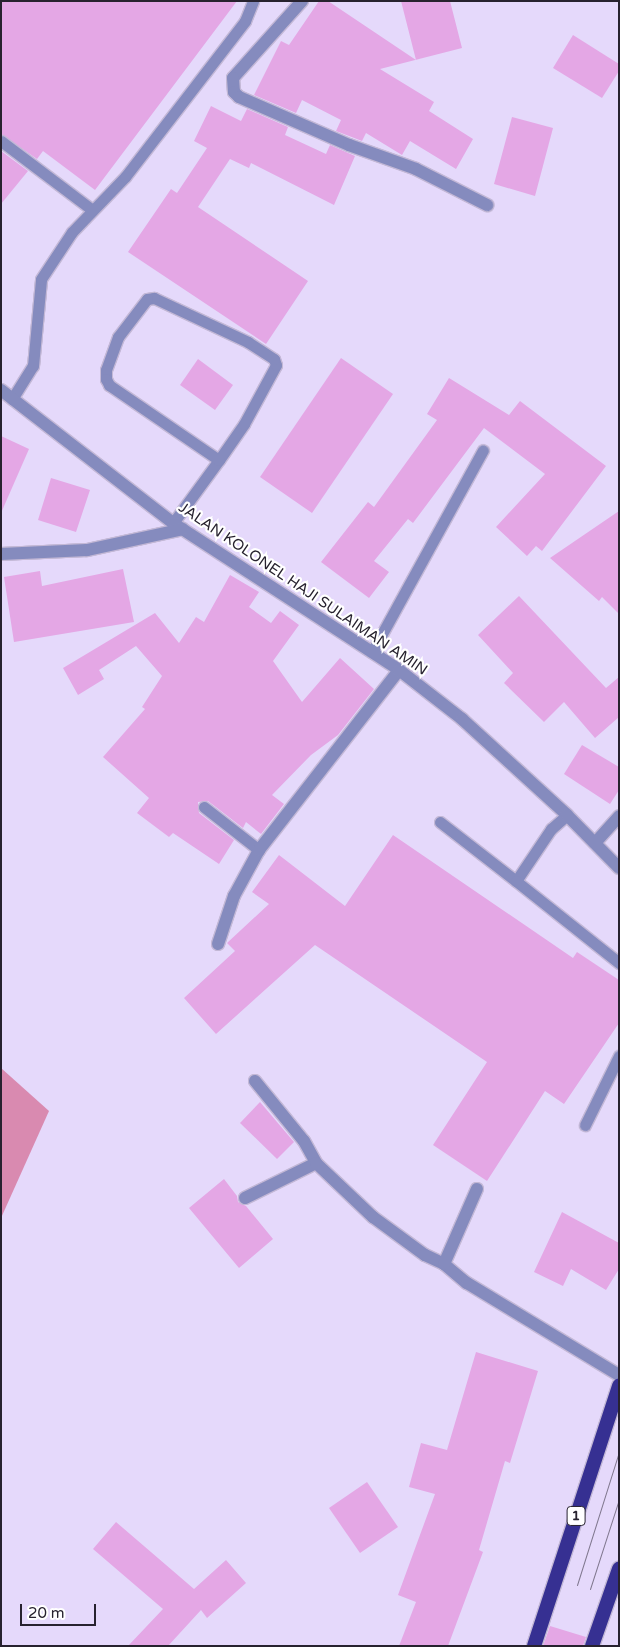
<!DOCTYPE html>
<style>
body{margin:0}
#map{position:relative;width:620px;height:1647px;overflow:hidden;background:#e5d9fb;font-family:"Varela Round",sans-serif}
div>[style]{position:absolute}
.forest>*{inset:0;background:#d98ab0}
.building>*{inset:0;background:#e4a7e5}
.roads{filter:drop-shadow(1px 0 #c3b8d6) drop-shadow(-1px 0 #c3b8d6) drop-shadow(0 1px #c3b8d6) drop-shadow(0 -1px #c3b8d6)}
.service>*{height:11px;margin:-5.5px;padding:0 5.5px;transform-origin:5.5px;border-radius:5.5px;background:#858bbe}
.minor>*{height:12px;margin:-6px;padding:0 6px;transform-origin:6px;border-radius:6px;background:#858bbe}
.tertiary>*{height:12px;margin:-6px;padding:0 6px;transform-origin:6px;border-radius:6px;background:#858bbe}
.trunk>*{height:14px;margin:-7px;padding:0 7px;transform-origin:7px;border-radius:7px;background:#363092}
.tram>*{height:1px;margin:-0.5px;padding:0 0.5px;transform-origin:0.5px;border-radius:0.5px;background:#80788f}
span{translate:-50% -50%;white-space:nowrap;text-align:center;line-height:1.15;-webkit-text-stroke:4.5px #fff;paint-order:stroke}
.shield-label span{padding:1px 4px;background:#fff;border:1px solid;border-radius:4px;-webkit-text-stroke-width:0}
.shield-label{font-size:14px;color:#27222f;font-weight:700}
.street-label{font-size:15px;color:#27222f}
.frame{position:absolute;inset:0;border:2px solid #27222f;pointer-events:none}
.scale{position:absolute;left:20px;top:1604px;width:76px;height:22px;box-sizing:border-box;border:2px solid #27222f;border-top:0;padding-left:6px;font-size:15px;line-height:18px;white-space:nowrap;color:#27222f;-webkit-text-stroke:4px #fff;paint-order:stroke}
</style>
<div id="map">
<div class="forest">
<div style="clip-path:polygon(1px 1068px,49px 1111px,1px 1218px)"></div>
</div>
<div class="building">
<div style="clip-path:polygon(1px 1px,237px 1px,95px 190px,43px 151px,37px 159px,1px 134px)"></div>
<div style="clip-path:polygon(319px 1px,328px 1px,416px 60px,401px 1px,450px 1px,462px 48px,380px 69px,434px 102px,429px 111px,473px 139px,456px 169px,410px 141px,402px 155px,366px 133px,362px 141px,336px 131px,341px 120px,302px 100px,296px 113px,254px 95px,281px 41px,289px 45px)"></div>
<div style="clip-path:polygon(573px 35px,619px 64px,619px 71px,602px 98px,553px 68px)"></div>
<div style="clip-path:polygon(211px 106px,241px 121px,247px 109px,288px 127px,285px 135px,326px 154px,330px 145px,355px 156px,334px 205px,251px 163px,249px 168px,230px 159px,198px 207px,308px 281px,266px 344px,128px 252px,171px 189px,177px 193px,207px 148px,194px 141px)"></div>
<div style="clip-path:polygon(512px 117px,553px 128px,535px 196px,494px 184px)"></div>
<div style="clip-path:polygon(1px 151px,28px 171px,1px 204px)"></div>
<div style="clip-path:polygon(341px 358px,393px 394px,312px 513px,260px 477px)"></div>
<div style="clip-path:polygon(198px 359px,233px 385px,215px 410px,180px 385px)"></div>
<div style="clip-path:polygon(449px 378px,509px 415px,520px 401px,606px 466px,542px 551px,536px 546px,527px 556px,496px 527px,545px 474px,484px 428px,413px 523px,408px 519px,374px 561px,389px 572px,369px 598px,321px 562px,368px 502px,374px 507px,437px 420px,427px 414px)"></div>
<div style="clip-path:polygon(1px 436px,29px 449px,1px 513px)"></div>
<div style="clip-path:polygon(51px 478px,90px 490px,76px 532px,38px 520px)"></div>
<div style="clip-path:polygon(619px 511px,619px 614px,602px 597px,599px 601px,550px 558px)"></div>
<div style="clip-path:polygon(123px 569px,134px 622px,14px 642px,4px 577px,40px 571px,42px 586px)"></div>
<div style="clip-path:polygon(230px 575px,259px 592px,249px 607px,271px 623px,280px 611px,299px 625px,273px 661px,302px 702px,340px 658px,374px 689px,338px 735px,311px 755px,272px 795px,284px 804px,261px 834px,246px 822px,243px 828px,208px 801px,198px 802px,199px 813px,234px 840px,219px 864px,173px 833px,169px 837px,137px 813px,149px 798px,103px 757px,145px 709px,142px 707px,162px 676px,136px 646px,99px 670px,104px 679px,78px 695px,63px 668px,155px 613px,179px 643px,196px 617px,204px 622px)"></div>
<div style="clip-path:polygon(519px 596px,606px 688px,619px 677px,619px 717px,595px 738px,564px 702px,544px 722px,504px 683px,513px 673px,478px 635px)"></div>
<div style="clip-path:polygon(582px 745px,619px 767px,619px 790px,610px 804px,564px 774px)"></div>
<div style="clip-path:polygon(393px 835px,573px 958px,577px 952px,619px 980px,619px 1023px,564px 1104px,545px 1091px,487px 1181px,433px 1145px,487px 1062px,315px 945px,216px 1034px,184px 998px,235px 951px,227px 943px,269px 904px,252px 892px,279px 855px,345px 906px)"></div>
<div style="clip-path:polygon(260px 1102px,294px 1142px,277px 1159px,240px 1123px)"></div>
<div style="clip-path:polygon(224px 1179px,237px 1196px,238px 1202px,246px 1206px,273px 1239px,239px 1268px,189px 1208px)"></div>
<div style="clip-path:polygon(562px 1212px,619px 1243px,619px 1269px,606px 1290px,571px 1269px,563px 1286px,534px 1272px)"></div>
<div style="clip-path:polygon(476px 1352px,538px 1371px,510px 1463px,505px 1461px,479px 1550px,483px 1552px,448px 1646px,399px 1646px,416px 1602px,398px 1595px,435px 1494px,409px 1487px,421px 1443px,447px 1450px)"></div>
<div style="clip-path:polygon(367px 1482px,398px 1527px,360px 1553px,329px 1508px)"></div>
<div style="clip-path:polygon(116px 1522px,194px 1589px,226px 1560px,246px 1583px,207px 1618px,201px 1610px,168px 1646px,128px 1646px,163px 1609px,93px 1549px)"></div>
<div style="clip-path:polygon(550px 1626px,586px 1637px,583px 1646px,543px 1646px)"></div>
</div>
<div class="roads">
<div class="service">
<div style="left:1px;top:141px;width:113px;rotate:37.1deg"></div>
<div style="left:12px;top:399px;width:39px;rotate:-58deg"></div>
<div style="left:33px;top:366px;width:87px;rotate:-84.7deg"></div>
<div style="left:41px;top:279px;width:56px;rotate:-56.6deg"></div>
<div style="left:72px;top:232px;width:76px;rotate:-46.1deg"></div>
<div style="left:125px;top:177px;width:197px;rotate:-52.4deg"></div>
<div style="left:245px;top:21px;width:22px;rotate:-68deg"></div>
<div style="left:173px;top:523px;width:78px;rotate:-53.9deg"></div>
<div style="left:219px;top:460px;width:44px;rotate:-55.2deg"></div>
<div style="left:244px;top:424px;width:67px;rotate:-61.5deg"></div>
<div style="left:276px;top:365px;width:6px;rotate:-108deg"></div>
<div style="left:274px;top:359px;width:31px;rotate:-147deg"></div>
<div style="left:248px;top:342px;width:104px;rotate:-154.9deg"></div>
<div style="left:154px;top:298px;width:7px;rotate:172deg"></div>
<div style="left:147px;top:299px;width:48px;rotate:127.3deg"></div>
<div style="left:118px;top:337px;width:35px;rotate:110deg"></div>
<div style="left:106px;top:370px;width:9px;rotate:90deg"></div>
<div style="left:106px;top:379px;width:7px;rotate:63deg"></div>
<div style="left:109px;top:385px;width:133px;rotate:34.3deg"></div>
<div style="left:372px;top:652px;width:230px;rotate:-61.2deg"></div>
<div style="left:204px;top:807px;width:70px;rotate:38deg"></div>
<div style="left:440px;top:822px;width:96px;rotate:37.8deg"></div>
<div style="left:516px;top:881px;width:63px;rotate:-56.1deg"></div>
<div style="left:551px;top:829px;width:21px;rotate:-41deg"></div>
<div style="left:516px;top:881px;width:132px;rotate:38.5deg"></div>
<div style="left:585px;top:1125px;width:77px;rotate:-63.8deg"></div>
</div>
<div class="minor">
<div style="left:302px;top:1px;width:103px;rotate:131.9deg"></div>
<div style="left:233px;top:78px;width:14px;rotate:86deg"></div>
<div style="left:234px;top:92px;width:7px;rotate:45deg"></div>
<div style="left:239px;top:97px;width:120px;rotate:23.6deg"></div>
<div style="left:349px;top:145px;width:71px;rotate:19.7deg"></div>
<div style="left:416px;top:169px;width:80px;rotate:26.9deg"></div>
<div style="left:595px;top:843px;width:36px;rotate:-48deg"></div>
<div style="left:218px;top:944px;width:51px;rotate:-71.6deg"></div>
<div style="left:234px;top:896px;width:52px;rotate:-61.5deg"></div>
<div style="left:259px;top:850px;width:228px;rotate:-52.1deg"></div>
<div style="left:255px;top:1081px;width:77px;rotate:50.8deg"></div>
<div style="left:304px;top:1141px;width:25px;rotate:61deg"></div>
<div style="left:245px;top:1198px;width:79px;rotate:-26.2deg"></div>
<div style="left:316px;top:1163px;width:79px;rotate:43.5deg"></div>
<div style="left:373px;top:1217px;width:64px;rotate:36.2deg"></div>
<div style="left:425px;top:1255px;width:21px;rotate:25deg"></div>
<div style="left:444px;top:1264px;width:30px;rotate:40deg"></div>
<div style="left:467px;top:1283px;width:178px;rotate:31.2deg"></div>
<div style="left:444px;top:1264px;width:82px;rotate:-66.3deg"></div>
</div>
<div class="tertiary">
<div style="left:1px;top:390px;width:217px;rotate:37.7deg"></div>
<div style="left:173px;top:523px;width:270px;rotate:33deg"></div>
<div style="left:399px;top:670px;width:80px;rotate:37.9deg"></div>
<div style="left:462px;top:719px;width:142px;rotate:42.4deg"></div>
<div style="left:567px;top:815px;width:74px;rotate:45.5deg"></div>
<div style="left:1px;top:554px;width:86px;rotate:-2.7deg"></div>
<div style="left:87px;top:550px;width:98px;rotate:-12.3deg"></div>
</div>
<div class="trunk">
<div style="left:534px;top:1646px;width:274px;rotate:-71.9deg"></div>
<div style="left:592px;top:1646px;width:82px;rotate:-70.7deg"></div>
</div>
</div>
<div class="tram">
<div style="left:577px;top:1585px;width:139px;rotate:-72.5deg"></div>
<div style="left:590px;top:1589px;width:95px;rotate:-72.1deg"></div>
</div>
<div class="shield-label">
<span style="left:576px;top:1516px">1</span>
</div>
<div class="street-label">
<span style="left:303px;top:589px;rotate:34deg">JALAN KOLONEL HAJI SULAIMAN AMIN</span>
</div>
<div class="frame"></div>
<div class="scale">20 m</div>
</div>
